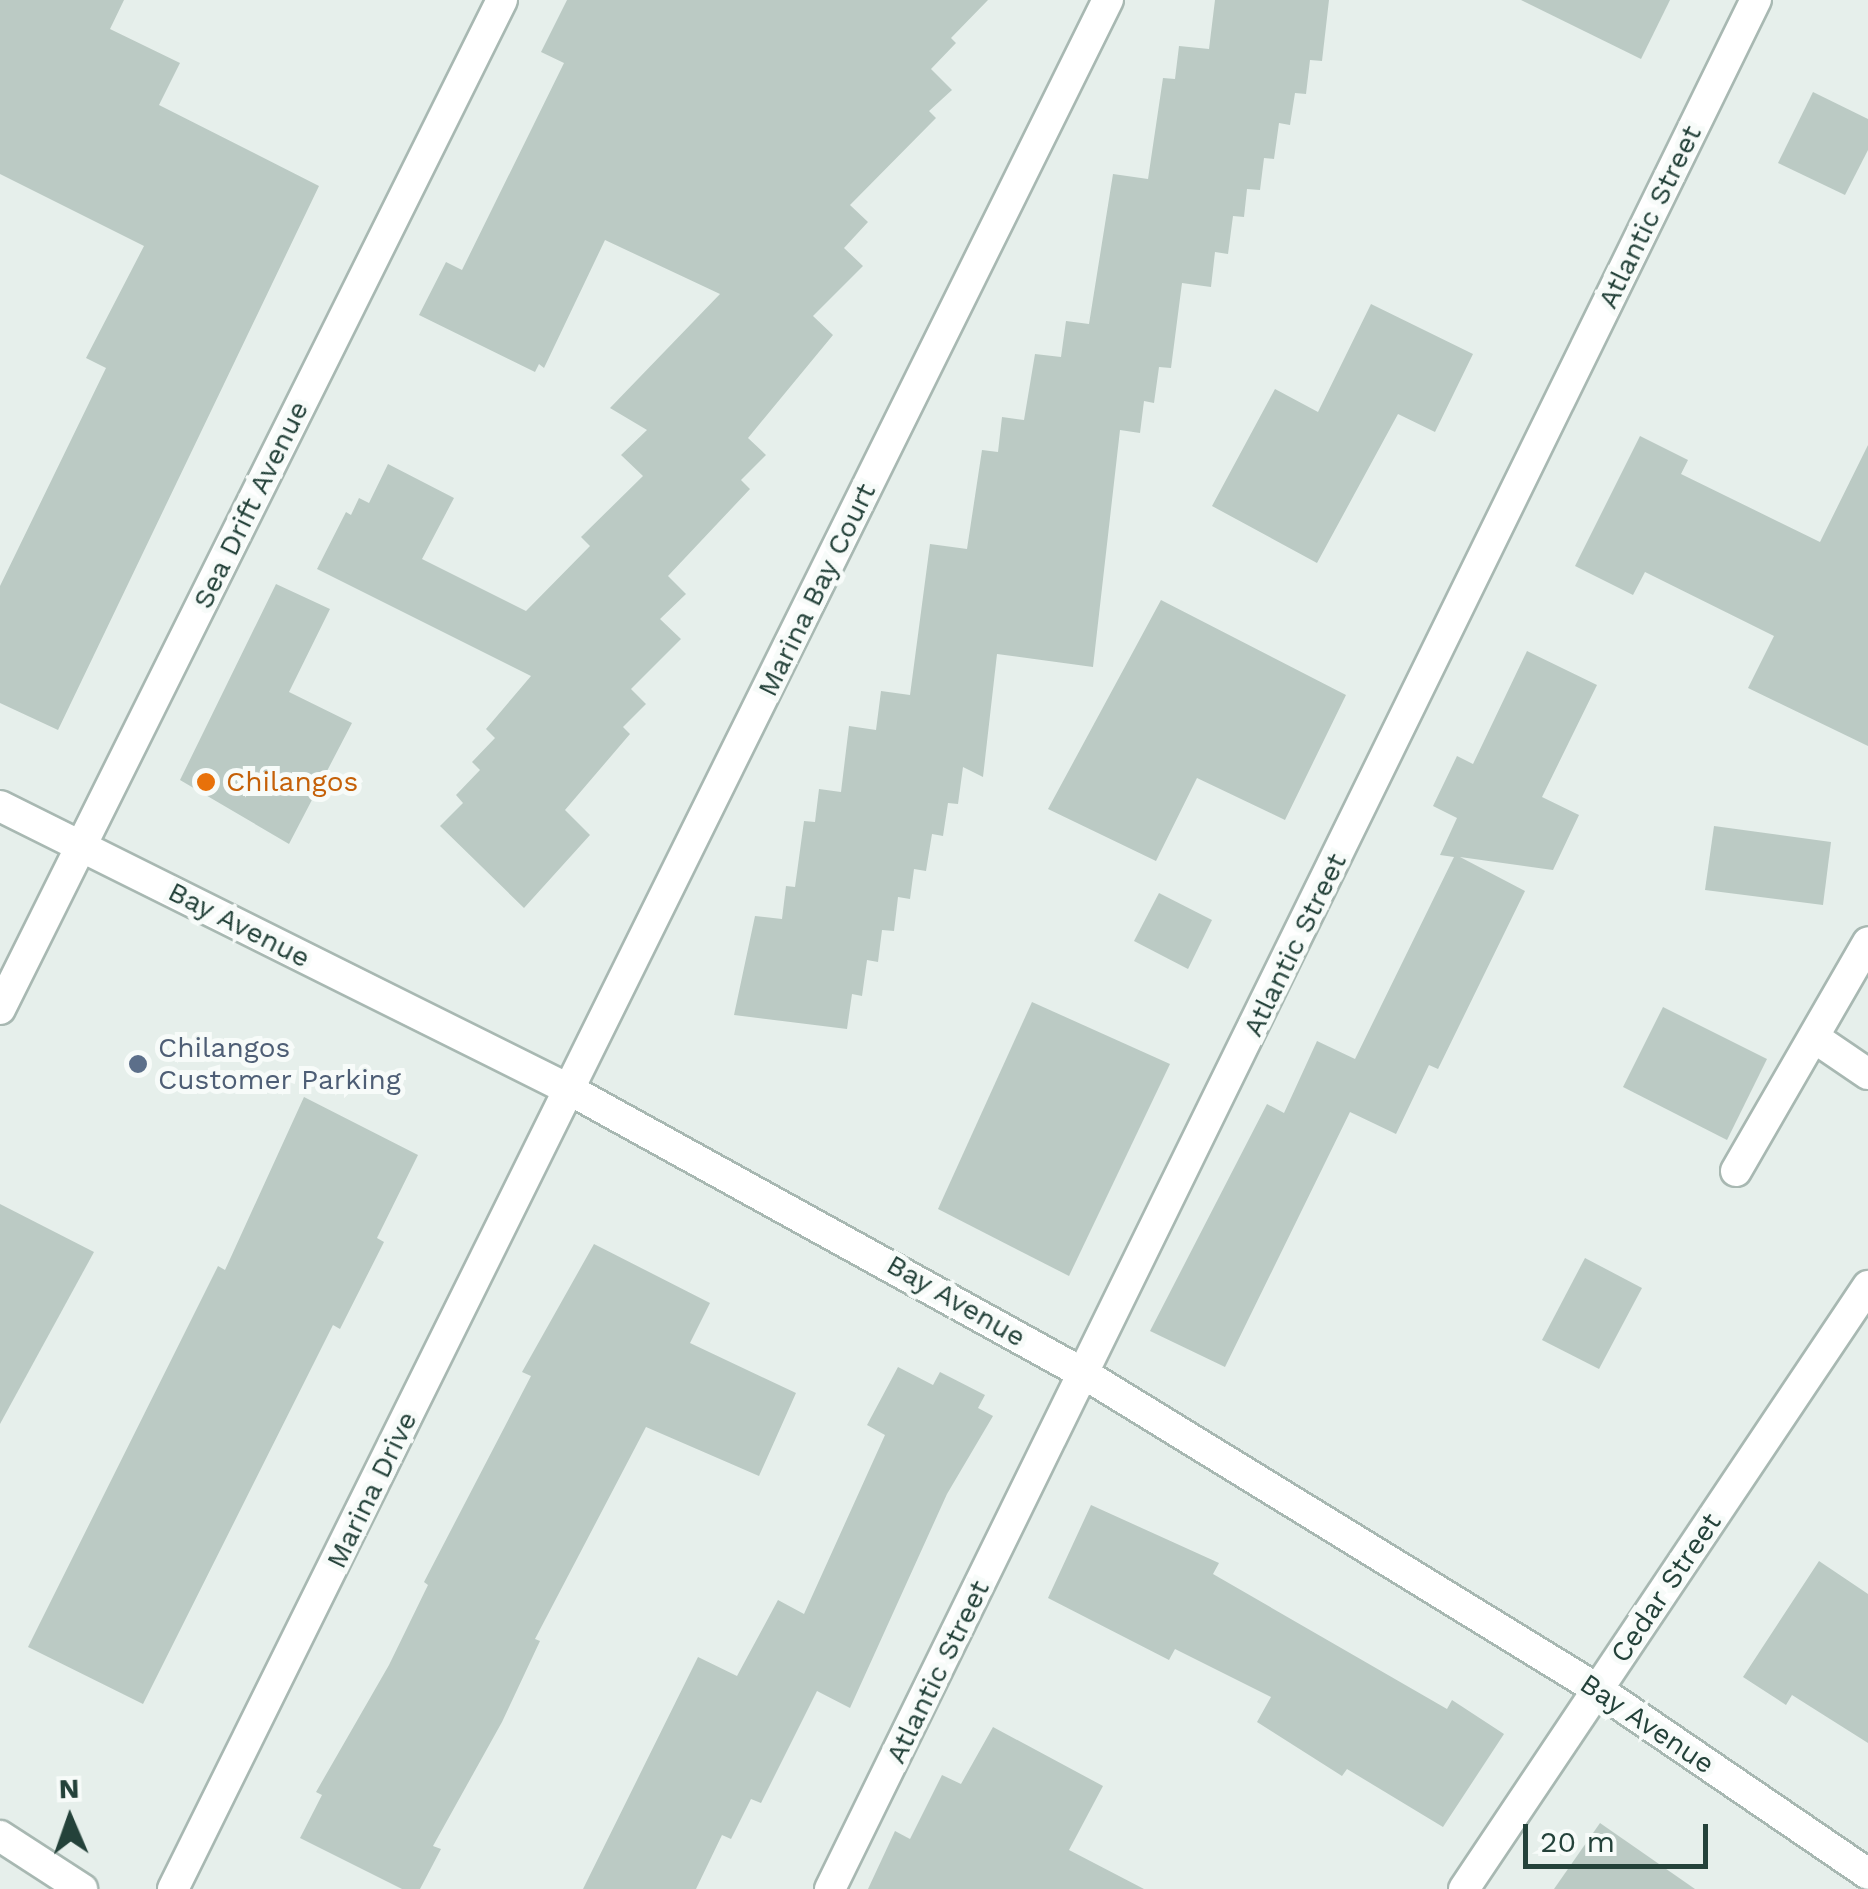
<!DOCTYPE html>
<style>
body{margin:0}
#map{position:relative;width:1868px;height:1889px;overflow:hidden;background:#e6efeb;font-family:"Work Sans",sans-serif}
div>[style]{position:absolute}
.building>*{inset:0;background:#bbcac4}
.roads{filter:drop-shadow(2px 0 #a8b8b2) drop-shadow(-2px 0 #a8b8b2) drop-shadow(0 2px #a8b8b2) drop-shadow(0 -2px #a8b8b2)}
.street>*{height:30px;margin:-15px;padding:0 15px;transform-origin:15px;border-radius:15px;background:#fff}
.secondary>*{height:30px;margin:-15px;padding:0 15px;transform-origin:15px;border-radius:15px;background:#fff}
.dots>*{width:28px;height:28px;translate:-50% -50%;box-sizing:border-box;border:5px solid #f7fbf9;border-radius:50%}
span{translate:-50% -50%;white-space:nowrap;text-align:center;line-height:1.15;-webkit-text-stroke:10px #f7fbf9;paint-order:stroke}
.street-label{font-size:28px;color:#24423a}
.food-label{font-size:28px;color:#c56008}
.left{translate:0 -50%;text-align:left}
.service-label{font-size:28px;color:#4e5e75}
.north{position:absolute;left:20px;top:1769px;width:100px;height:100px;-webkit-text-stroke:8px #f7fbf9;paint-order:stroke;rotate:358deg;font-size:28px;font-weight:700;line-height:40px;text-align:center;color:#24423a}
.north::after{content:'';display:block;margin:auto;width:35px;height:45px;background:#24423a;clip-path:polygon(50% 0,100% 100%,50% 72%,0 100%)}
.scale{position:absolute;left:1523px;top:1824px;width:185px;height:45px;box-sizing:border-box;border:5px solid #24423a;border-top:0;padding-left:12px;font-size:30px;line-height:35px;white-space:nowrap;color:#24423a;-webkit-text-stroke:8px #f7fbf9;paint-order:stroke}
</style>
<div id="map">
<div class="building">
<div style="clip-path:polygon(0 0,124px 0,110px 29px,180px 63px,159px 105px,319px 186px,58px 730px,0 703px,0 586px,106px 368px,86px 358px,144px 246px,0 174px)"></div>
<div style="clip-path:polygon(567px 0,988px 0,951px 38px,956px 43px,931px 69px,952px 90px,929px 111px,936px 118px,850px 205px,868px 222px,844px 248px,863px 266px,813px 316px,833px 335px,748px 438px,766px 455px,741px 480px,750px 489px,668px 576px,686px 594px,660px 619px,681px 639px,631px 689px,646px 704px,623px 727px,630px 734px,565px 810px,590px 835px,524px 908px,440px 826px,463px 803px,456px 795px,480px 770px,472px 762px,495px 738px,486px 729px,531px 676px,317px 569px,346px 512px,351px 515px,359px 498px,369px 503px,388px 464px,454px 498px,422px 559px,526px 611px,590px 546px,581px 537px,643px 476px,621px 455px,647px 430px,610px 408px,720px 294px,605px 240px,544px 368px,539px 364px,535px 372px,419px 315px,446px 262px,462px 270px,564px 63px,541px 52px)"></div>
<div style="clip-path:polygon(1215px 0,1329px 0,1322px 61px,1310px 60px,1306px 94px,1295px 93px,1290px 125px,1279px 123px,1274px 159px,1264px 158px,1260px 190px,1247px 189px,1244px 217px,1233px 216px,1228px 254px,1215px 252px,1211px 287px,1182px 283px,1171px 368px,1159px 367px,1154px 403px,1144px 401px,1140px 433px,1120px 430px,1093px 667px,997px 654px,983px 777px,963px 767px,958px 804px,948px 803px,943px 836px,932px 834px,926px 871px,914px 869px,910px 899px,898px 897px,894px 931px,882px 930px,878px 962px,867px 960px,862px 996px,852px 994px,847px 1029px,734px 1015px,755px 916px,782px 919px,786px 886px,795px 887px,804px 821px,815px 822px,819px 789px,841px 792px,849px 726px,876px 730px,881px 691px,910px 695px,930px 544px,967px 549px,982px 450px,998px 452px,1002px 417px,1024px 420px,1035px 354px,1061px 357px,1066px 321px,1089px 324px,1113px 174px,1148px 179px,1163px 78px,1175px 79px,1179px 46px,1209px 49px)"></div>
<div style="clip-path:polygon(1521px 0,1670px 0,1641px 59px)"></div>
<div style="clip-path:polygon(1813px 92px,1868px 119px,1868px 150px,1845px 195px,1778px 163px)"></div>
<div style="clip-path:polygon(1371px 304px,1473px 354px,1435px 432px,1398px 414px,1317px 563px,1212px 506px,1275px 389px,1318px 412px)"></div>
<div style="clip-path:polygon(1640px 436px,1688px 460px,1681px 474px,1820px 542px,1868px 445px,1868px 746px,1748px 688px,1774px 636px,1645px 572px,1633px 595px,1575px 566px)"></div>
<div style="clip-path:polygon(276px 584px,330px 609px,289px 692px,352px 723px,289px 844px,180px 780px)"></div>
<div style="clip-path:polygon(1161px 600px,1346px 695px,1285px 820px,1197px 778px,1156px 861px,1048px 809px)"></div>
<div style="clip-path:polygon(1527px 651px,1597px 685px,1542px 797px,1579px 815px,1553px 870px,1460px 857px,1525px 891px,1438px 1069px,1429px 1065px,1396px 1134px,1350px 1112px,1225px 1367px,1150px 1331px,1267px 1104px,1284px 1113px,1317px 1041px,1355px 1059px,1454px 857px,1440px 855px,1457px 818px,1433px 806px,1457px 756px,1473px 764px)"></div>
<div style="clip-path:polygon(1714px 826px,1831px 842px,1823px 905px,1705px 890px)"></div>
<div style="clip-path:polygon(1159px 893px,1212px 920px,1188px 969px,1134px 941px)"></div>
<div style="clip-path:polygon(1032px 1002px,1170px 1064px,1069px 1276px,938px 1209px)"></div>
<div style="clip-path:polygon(1663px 1007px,1767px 1059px,1727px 1140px,1623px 1087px)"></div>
<div style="clip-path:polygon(304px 1097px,418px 1155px,377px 1238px,384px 1242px,340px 1329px,333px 1325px,143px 1704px,28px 1647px,218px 1266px,225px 1270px)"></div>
<div style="clip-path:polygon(0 1204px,94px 1252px,0 1424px)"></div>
<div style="clip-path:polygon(594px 1244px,710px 1303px,690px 1343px,796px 1393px,759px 1476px,646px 1427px,535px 1639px,540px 1641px,502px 1722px,433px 1846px,441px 1849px,420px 1889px,402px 1889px,300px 1838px,322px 1795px,316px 1792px,389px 1665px,428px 1585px,424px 1582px,531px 1376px,522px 1372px)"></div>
<div style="clip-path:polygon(1585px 1258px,1642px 1288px,1599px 1369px,1542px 1340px)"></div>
<div style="clip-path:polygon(898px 1367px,933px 1385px,940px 1372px,985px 1395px,978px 1408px,993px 1416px,947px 1494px,850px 1708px,817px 1691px,761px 1803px,751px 1799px,731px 1839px,722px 1835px,696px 1889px,583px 1889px,698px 1657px,737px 1676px,778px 1600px,804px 1614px,885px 1435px,867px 1425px)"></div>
<div style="clip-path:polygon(1091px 1505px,1219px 1563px,1213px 1574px,1447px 1709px,1452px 1700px,1504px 1734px,1443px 1827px,1347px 1769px,1342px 1776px,1257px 1722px,1271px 1697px,1175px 1649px,1169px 1660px,1048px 1598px)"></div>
<div style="clip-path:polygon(1819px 1561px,1868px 1594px,1868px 1743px,1792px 1695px,1786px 1705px,1743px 1677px)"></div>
<div style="clip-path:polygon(993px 1727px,1103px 1786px,1069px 1850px,1144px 1889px,868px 1889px,895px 1831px,910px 1839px,942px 1775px,961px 1784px)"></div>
<div style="clip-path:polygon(1600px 1823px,1695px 1889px,1554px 1889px)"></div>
</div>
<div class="roads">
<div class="street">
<div style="left:0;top:1009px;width:1127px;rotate:-63.55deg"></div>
<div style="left:1815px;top:1038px;width:64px;rotate:34.2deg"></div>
<div style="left:1736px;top:1171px;width:264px;rotate:-60deg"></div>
<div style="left:0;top:1836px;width:98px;rotate:32.9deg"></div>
<div style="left:173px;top:1889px;width:2108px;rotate:-63.67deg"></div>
<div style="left:830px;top:1889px;width:2104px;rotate:-63.89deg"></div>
<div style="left:1464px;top:1889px;width:726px;rotate:-56.18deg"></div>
</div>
<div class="secondary">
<div style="left:0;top:806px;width:637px;rotate:26.48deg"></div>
<div style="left:570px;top:1090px;width:589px;rotate:28.91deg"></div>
<div style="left:1086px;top:1375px;width:600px;rotate:31.57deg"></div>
<div style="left:1597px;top:1689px;width:328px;rotate:34.3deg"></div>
</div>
</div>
<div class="dots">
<div style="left:206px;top:782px;background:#e8710a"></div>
<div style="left:138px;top:1064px;background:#5c6f8a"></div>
</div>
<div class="street-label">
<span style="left:1650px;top:217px;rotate:-64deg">Atlantic Street</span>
<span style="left:251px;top:505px;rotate:-64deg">Sea Drift Avenue</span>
<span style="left:817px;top:590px;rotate:-64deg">Marina Bay Court</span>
<span style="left:239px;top:925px;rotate:27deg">Bay Avenue</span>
<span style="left:1295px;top:945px;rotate:-64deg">Atlantic Street</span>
<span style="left:956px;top:1301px;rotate:30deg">Bay Avenue</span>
<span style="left:372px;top:1490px;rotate:-64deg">Marina Drive</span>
<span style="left:1666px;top:1588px;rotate:-56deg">Cedar Street</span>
<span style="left:938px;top:1672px;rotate:-64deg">Atlantic Street</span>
<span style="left:1647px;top:1724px;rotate:34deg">Bay Avenue</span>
</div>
<div class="food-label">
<span class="left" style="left:226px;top:782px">Chilangos</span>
</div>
<div class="service-label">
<span class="left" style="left:158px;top:1064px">Chilangos<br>Customer Parking</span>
</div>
<div class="north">N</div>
<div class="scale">20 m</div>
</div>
